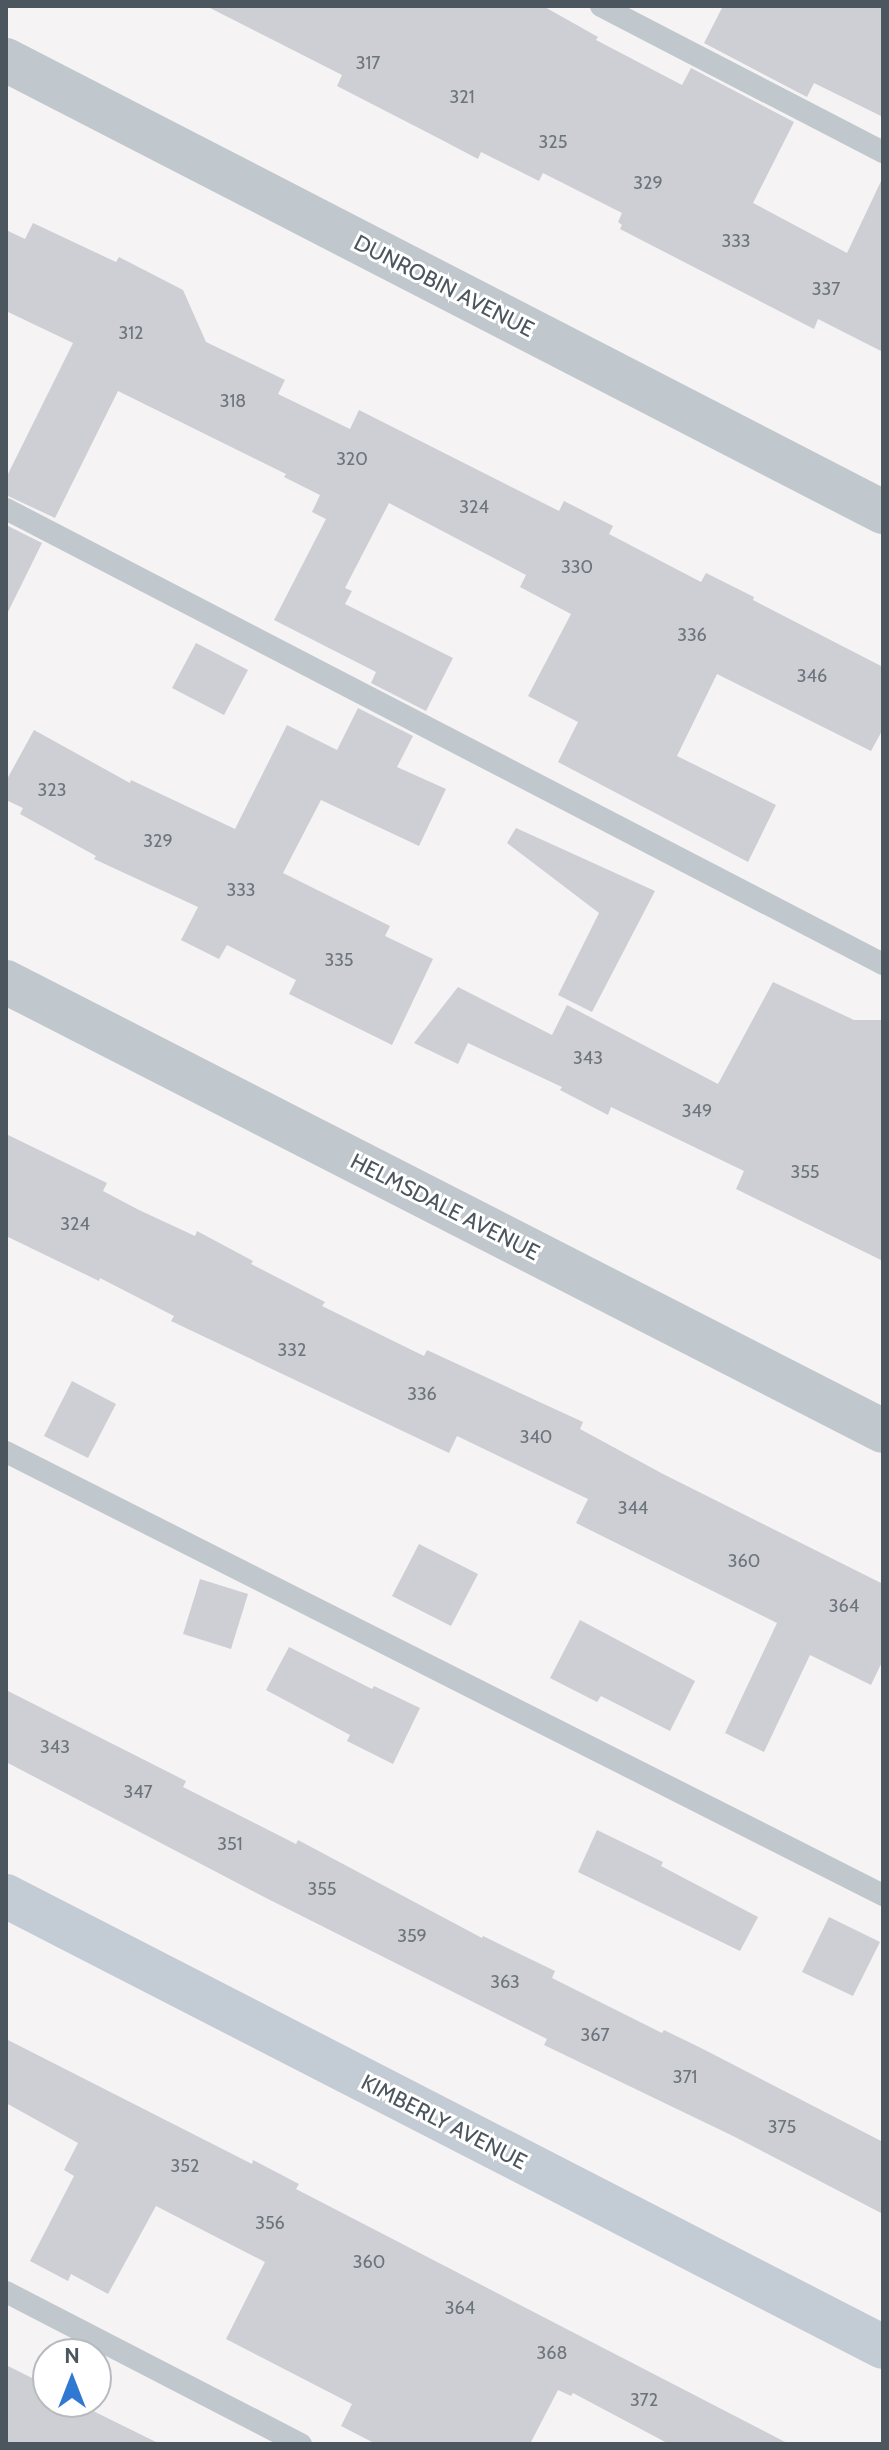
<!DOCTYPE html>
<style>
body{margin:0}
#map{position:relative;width:889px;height:2450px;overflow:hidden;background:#f5f3f3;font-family:Cabin,sans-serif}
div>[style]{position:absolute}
.building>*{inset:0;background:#cdcfd4}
.lane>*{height:22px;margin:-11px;padding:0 11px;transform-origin:11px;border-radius:11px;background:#c0c7cd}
.street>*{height:44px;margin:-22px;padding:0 22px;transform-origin:22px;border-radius:22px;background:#c0c7cd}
.secondary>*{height:44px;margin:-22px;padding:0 22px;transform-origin:22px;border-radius:22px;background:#c3cbd4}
span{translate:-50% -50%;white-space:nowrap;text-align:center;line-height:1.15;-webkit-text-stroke:6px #fff;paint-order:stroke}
.number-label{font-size:18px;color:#6c747c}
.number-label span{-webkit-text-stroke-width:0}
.street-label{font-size:22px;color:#4c565e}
.frame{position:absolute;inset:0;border:8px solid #4c565e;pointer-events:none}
.north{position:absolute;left:32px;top:2338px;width:80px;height:80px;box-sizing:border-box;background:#fff;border:2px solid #b7bbbf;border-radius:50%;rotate:0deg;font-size:22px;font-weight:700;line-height:32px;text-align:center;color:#4c565e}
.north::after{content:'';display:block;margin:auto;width:28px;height:36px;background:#3078d1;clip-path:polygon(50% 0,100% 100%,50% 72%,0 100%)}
</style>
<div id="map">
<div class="building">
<div style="clip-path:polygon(206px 6px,543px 6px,598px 37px,596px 40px,682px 85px,691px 68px,794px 122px,753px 203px,847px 253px,883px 177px,883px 352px,818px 319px,814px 329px,620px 229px,622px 225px,618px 222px,622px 213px,543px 173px,539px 181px,481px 152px,478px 159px,440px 139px,337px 86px,342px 75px)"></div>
<div style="clip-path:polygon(723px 6px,883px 6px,883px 117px,814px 83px,807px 97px,704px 43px)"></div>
<div style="clip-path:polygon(33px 223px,116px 262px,119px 257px,183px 290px,206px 342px,285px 380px,278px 394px,350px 429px,359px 410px,559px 511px,564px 501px,613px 526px,609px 534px,701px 582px,706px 573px,754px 597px,753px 600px,883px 667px,883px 729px,871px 751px,717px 674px,677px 756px,776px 805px,748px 862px,558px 762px,578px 722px,528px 696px,571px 614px,520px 587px,526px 575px,389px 503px,345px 588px,352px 591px,345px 604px,453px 658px,426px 711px,371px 683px,376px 672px,274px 620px,326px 519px,312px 512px,320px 495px,284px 477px,286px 474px,118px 391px,55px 518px,6px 495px,6px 478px,73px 343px,6px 311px,6px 230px,25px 239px)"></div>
<div style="clip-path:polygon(6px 525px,42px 543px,6px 616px)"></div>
<div style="clip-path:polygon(196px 643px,248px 670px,224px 715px,172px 688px)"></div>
<div style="clip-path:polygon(358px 708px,413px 736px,397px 767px,446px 789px,419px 846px,321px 800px,283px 873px,390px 926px,385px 936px,433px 959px,392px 1045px,289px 994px,296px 980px,227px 945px,219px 959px,181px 940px,198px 907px,94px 859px,96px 856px,20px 814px,23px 808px,6px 800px,6px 781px,34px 730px,130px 783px,131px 780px,235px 829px,287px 725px,337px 750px)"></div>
<div style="clip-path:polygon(516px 828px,655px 891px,592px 1012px,558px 995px,599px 913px,507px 843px)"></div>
<div style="clip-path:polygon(773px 982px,854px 1020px,883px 1020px,883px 1261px,736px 1189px,744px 1171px,611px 1107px,608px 1115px,560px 1090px,562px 1087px,468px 1043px,458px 1064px,414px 1043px,458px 987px,552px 1035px,567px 1005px,718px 1084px)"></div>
<div style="clip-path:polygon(6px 1134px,107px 1183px,103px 1191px,139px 1210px,195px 1236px,197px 1231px,253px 1261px,251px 1264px,325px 1302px,322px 1306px,424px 1356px,427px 1350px,583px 1422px,580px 1429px,663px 1474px,883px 1584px,883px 1660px,871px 1685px,810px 1655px,764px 1752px,725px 1733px,777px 1623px,576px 1523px,588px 1499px,457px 1436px,449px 1453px,171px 1321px,174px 1316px,100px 1278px,99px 1281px,6px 1236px)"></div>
<div style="clip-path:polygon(72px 1381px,116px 1404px,88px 1458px,44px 1436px)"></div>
<div style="clip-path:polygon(419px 1544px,478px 1574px,451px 1626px,392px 1596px)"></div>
<div style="clip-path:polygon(200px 1579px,248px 1594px,231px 1649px,183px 1634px)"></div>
<div style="clip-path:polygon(580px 1620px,695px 1681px,670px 1731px,601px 1696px,597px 1702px,550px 1678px)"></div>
<div style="clip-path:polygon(289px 1647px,372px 1689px,374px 1686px,420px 1708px,393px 1764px,347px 1741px,350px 1735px,266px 1690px)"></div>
<div style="clip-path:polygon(6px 1690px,186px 1781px,183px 1787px,296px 1844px,298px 1840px,482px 1938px,483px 1936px,555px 1971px,552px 1978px,662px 2033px,664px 2030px,701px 2048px,883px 2142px,883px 2214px,733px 2136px,544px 2045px,547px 2039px,268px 1899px,6px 1762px)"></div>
<div style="clip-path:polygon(597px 1830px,663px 1862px,661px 1866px,758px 1917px,740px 1951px,578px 1872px)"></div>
<div style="clip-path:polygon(829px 1917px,880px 1942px,853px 1996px,802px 1972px)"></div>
<div style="clip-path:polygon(6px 2039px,252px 2164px,253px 2160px,299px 2184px,296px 2189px,789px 2444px,669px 2444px,573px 2393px,571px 2396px,558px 2390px,530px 2444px,376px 2444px,341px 2426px,352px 2404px,226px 2339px,265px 2262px,156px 2206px,108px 2294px,71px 2274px,68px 2281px,30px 2261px,74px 2176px,64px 2170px,78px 2143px,6px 2103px)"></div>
<div style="clip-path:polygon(6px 2365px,48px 2386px,48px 2402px,75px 2402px,160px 2444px,6px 2444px)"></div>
</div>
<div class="lane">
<div style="left:601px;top:6px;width:318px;rotate:27.4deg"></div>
<div style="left:6px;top:509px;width:988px;rotate:27.42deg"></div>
<div style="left:6px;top:1452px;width:983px;rotate:26.8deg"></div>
<div style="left:6px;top:2292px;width:332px;rotate:27.3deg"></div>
</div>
<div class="street">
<div style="left:6px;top:60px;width:987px;rotate:27.27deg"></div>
<div style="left:6px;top:982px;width:985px;rotate:27.11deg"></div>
</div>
<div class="secondary">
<div style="left:6px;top:1896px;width:986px;rotate:27.21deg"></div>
</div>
<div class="number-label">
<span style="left:368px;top:63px">317</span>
<span style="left:462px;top:97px">321</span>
<span style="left:553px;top:142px">325</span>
<span style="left:648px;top:183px">329</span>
<span style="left:736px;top:241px">333</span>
<span style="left:826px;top:289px">337</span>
<span style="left:131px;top:333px">312</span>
<span style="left:233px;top:401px">318</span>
<span style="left:352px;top:459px">320</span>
<span style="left:474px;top:507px">324</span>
<span style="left:577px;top:567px">330</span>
<span style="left:692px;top:635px">336</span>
<span style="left:812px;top:676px">346</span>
<span style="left:52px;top:790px">323</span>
<span style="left:158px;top:841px">329</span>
<span style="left:241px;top:890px">333</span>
<span style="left:339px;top:960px">335</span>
<span style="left:588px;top:1058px">343</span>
<span style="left:697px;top:1111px">349</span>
<span style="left:805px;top:1172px">355</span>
<span style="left:75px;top:1224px">324</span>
<span style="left:292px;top:1350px">332</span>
<span style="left:422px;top:1394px">336</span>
<span style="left:536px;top:1437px">340</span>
<span style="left:633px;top:1508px">344</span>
<span style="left:744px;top:1561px">360</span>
<span style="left:844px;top:1606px">364</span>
<span style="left:55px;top:1747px">343</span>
<span style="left:138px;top:1792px">347</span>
<span style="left:230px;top:1844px">351</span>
<span style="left:322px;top:1889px">355</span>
<span style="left:412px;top:1936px">359</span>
<span style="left:505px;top:1982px">363</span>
<span style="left:595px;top:2035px">367</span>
<span style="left:685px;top:2077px">371</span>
<span style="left:782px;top:2127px">375</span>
<span style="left:185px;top:2166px">352</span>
<span style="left:270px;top:2223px">356</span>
<span style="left:369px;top:2262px">360</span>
<span style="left:460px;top:2308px">364</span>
<span style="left:552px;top:2353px">368</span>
<span style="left:644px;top:2400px">372</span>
</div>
<div class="street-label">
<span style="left:444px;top:286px;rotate:27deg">DUNROBIN AVENUE</span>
<span style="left:445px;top:1207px;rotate:27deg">HELMSDALE AVENUE</span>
<span style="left:444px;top:2122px;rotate:27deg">KIMBERLY AVENUE</span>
</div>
<div class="frame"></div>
<div class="north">N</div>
</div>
